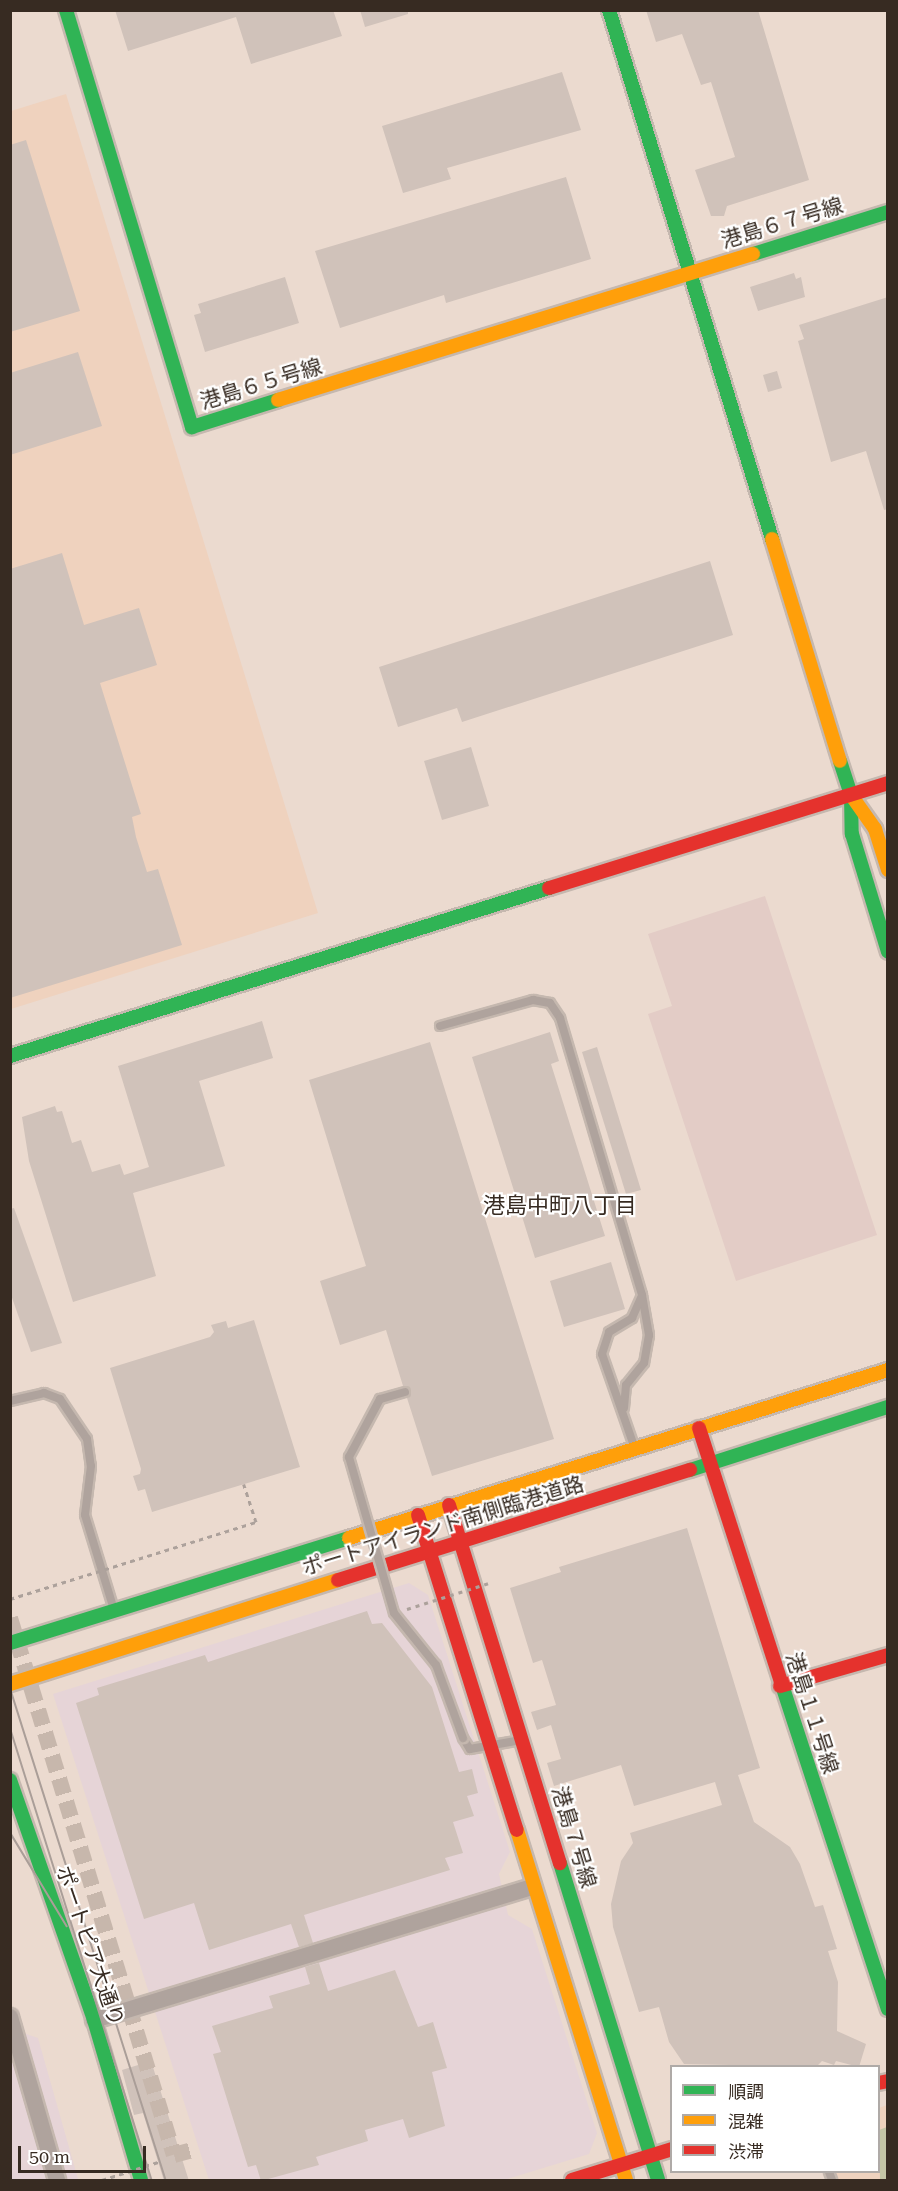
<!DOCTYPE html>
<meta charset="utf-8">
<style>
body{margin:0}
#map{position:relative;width:898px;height:2191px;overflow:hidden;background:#ebdacf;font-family:"Roboto Serif","Noto Sans JP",serif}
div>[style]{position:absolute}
.commercial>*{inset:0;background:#e6d4d7}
.industrial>*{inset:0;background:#e3ccc6}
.built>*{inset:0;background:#efd2be}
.green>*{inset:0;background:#c4c5a6}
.building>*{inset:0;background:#d0c2ba}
.street-tunnel>*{height:16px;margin-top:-8px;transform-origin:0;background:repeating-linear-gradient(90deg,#c7b7ac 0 16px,transparent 0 24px)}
.roads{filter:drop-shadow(2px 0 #c5b8af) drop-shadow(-2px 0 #c5b8af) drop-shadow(0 2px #c5b8af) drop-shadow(0 -2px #c5b8af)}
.lane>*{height:8px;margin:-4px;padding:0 4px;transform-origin:4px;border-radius:4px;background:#afa39d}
.street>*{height:16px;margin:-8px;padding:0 8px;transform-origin:8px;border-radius:8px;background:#afa39d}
.fast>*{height:14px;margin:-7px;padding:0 7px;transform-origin:7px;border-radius:7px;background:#30b455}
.slow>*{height:14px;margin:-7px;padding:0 7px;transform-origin:7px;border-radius:7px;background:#ff9f0a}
.jam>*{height:14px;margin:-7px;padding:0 7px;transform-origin:7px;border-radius:7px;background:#e5322d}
.tram>*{height:1.5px;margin:-0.75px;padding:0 0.75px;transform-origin:0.75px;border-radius:0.75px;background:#aa9e98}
.path-bridge>*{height:3px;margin-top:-1.5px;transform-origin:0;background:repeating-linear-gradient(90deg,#aca19b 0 4.5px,transparent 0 9px)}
.bridges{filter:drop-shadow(2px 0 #c5b8af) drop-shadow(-2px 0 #c5b8af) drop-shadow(0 2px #c5b8af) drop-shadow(0 -2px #c5b8af)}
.lane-bridge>*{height:8px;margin:-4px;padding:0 4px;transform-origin:4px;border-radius:4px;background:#afa39d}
span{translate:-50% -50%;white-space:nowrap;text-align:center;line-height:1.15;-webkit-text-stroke:4.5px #fff;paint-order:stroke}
.street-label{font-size:21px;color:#372b22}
.neighbourhood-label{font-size:22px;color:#372b22}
.frame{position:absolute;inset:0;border:12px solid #372b22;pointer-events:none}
.legend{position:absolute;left:670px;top:2065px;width:210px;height:108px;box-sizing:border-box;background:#fff;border:2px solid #afaaa7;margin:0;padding:8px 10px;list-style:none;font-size:18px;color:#372b22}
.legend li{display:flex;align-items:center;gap:12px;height:30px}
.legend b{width:30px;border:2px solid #afaaa7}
.scale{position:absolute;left:18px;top:2146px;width:128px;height:27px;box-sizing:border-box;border:3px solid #372b22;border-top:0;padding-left:8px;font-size:18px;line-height:21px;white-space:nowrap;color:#372b22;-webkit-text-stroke:4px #fff;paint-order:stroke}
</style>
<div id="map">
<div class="commercial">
<div style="clip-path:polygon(409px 1583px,428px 1595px,510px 1852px,499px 1874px,508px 1915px,532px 1929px,597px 2133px,589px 2154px,504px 2180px,209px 2180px,53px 1694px)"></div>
<div style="clip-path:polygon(23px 2033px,38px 2038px,78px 2179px,11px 2180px,11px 2037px)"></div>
</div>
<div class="industrial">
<div style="clip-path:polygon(765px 896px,877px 1235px,736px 1281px,648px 1014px,672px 1006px,648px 934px)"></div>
</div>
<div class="built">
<div style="clip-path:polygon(66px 94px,318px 913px,11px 1009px,11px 111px)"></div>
<div style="clip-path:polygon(887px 2105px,887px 2180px,837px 2180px,835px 2172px,878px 2172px,879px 2108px)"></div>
</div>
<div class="green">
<div style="clip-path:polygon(887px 2127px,887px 2180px,880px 2180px,879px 2130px)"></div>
</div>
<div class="building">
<div style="clip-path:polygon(115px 10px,333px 10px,342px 36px,251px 64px,236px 17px,128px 51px)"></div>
<div style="clip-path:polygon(360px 10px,408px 10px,408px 14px,365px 27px)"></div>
<div style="clip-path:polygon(646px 10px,758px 10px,809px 180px,727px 206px,724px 216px,711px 216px,695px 170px,735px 157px,711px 82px,701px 85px,682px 34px,656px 42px)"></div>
<div style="clip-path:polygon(562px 72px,581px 130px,447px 168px,451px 179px,403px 193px,382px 126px)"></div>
<div style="clip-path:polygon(26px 140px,80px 311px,10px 332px,10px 145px)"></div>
<div style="clip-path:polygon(566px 177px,591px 259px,446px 303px,444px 295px,340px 328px,315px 251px)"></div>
<div style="clip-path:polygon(794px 273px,796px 279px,801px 277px,805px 297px,758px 311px,750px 287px)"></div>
<div style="clip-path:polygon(285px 277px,299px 323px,205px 352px,194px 315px,201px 313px,198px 304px)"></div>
<div style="clip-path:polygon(888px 297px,888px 509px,884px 510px,866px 451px,831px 462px,798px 341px,804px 339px,799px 325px)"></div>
<div style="clip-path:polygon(78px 352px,102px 426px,10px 455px,10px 373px)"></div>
<div style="clip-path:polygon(777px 371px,782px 388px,768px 392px,763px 375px)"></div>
<div style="clip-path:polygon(62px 553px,84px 625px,139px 608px,157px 665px,100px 683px,141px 814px,132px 817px,136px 837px,147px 872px,158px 869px,182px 945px,10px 998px,10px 569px)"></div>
<div style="clip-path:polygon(710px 561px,733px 635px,462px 722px,457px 708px,398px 727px,379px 667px)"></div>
<div style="clip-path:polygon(471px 747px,489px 806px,442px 820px,424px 761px)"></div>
<div style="clip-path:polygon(262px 1021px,273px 1058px,199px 1081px,225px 1166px,133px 1193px,156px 1276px,73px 1302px,29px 1161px,22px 1117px,55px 1106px,57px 1112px,62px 1111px,72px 1143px,81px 1140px,92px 1172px,120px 1164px,124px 1175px,149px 1167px,118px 1066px)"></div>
<div style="clip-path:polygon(550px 1032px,559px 1061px,551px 1064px,605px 1236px,535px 1258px,472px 1057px)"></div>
<div style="clip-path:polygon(430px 1042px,554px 1439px,432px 1476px,407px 1398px,411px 1390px,403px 1386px,386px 1330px,340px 1345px,320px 1281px,366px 1266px,309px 1080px)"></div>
<div style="clip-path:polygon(597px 1047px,641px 1190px,626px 1194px,582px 1052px)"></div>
<div style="clip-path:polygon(14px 1208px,62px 1343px,31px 1352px,10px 1292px,10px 1209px)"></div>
<div style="clip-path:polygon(611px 1262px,625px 1309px,564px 1327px,550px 1281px)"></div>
<div style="clip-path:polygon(254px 1320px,300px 1467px,152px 1512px,145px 1489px,138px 1491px,133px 1476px,140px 1474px,141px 1469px,110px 1368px,210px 1337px,214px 1332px,211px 1325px,226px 1321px,228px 1328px)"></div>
<div style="clip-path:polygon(687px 1528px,760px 1768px,738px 1775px,754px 1822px,790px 1847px,800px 1864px,815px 1907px,823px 1905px,837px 1949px,828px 1951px,838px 1982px,837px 2031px,866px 2044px,859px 2067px,836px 2061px,834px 2065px,822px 2061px,816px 2067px,684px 2064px,669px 2042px,659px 2007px,639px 2012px,613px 1927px,611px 1904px,621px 1861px,633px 1843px,630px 1833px,722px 1805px,715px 1782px,634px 1806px,621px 1765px,554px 1786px,547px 1763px,561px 1759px,551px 1725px,537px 1730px,531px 1712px,556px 1705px,542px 1660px,533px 1663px,510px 1588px,561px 1572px,559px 1567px)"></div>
<div style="clip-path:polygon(367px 1611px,372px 1624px,382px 1623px,432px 1687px,459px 1772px,472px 1769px,478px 1793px,467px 1796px,474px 1816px,453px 1822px,463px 1853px,445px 1858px,450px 1870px,304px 1915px,313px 1943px,299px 1947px,291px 1924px,209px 1950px,194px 1903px,144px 1919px,76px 1703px,99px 1695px,97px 1688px,205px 1655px,208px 1662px)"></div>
<div style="clip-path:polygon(319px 1963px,328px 1991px,395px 1970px,418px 2027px,433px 2022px,447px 2068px,432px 2072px,445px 2126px,409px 2138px,403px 2119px,365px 2130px,368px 2141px,316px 2157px,319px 2165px,261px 2181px,256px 2165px,248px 2167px,213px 2054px,221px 2052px,212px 2026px,273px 2008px,269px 1996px,310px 1984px,305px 1967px)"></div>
<div style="clip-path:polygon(151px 2061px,189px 2181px,164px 2181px,143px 2113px,134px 2115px,122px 2070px)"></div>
</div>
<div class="street-tunnel">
<div style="left:10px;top:1618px;width:561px;rotate:73.02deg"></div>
<div style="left:174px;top:2155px;width:20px;rotate:-15deg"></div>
</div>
<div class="roads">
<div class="lane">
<div style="left:440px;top:1026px;width:97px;rotate:-15.6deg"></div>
<div style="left:533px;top:1000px;width:17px;rotate:10deg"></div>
<div style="left:550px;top:1003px;width:18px;rotate:56deg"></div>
<div style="left:560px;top:1018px;width:289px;rotate:73.5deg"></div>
<div style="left:642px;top:1295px;width:41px;rotate:80.1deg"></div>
<div style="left:649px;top:1335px;width:28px;rotate:100deg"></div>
<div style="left:644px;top:1363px;width:28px;rotate:129deg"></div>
<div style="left:626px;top:1385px;width:23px;rotate:95deg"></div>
<div style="left:10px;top:1401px;width:35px;rotate:-13deg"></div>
<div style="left:44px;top:1393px;width:17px;rotate:21deg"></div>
<div style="left:60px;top:1399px;width:48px;rotate:56deg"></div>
<div style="left:87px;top:1439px;width:27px;rotate:82deg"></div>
<div style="left:91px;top:1466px;width:49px;rotate:97deg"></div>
<div style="left:85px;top:1515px;width:99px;rotate:73deg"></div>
<div style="left:634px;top:1446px;width:97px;rotate:-109.2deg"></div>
<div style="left:602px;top:1354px;width:23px;rotate:-72deg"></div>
<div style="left:609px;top:1332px;width:27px;rotate:-31deg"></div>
<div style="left:632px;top:1318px;width:24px;rotate:-66deg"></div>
<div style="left:463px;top:1738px;width:13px;rotate:58deg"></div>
<div style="left:470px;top:1749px;width:52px;rotate:-10deg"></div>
<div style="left:829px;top:2172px;width:9px;rotate:69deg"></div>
</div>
<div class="street">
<div style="left:10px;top:2017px;width:170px;rotate:73.9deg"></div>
<div style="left:94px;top:2020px;width:458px;rotate:-16.9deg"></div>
</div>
<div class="fast">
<div style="left:66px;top:10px;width:436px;rotate:73.2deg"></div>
<div style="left:192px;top:427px;width:90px;rotate:-17.4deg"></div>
<div style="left:609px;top:10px;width:554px;rotate:72.87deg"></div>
<div style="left:753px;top:254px;width:141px;rotate:-17.3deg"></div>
<div style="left:840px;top:761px;width:36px;rotate:72deg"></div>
<div style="left:851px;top:795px;width:39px;rotate:89deg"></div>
<div style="left:852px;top:834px;width:123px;rotate:73deg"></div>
<div style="left:10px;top:1056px;width:565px;rotate:-17.31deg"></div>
<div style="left:690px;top:1470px;width:208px;rotate:-17.7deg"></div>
<div style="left:10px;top:1643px;width:355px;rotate:-17.2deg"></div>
<div style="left:781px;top:1682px;width:344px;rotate:71.9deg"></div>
<div style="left:10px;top:1780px;width:254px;rotate:70.7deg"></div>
<div style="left:94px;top:2020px;width:167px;rotate:73.6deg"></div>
<div style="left:560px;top:1863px;width:332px;rotate:72.8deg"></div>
</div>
<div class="slow">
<div style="left:278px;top:400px;width:497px;rotate:-17.1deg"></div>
<div style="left:772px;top:539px;width:232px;rotate:73deg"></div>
<div style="left:851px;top:795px;width:42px;rotate:54.8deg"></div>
<div style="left:875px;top:829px;width:43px;rotate:72.4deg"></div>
<div style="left:349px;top:1538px;width:565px;rotate:-17.31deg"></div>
<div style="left:10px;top:1684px;width:344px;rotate:-17.6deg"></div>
<div style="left:517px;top:1830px;width:367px;rotate:72.7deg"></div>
</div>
<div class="jam">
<div style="left:549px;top:888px;width:355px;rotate:-17.2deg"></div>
<div style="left:699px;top:1428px;width:267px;rotate:72.1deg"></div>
<div style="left:449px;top:1505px;width:375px;rotate:72.8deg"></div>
<div style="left:418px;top:1515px;width:330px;rotate:72.6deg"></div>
<div style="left:338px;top:1580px;width:369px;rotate:-17.4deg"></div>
<div style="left:780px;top:1686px;width:112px;rotate:-16deg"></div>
<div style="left:878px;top:2083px;width:10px;rotate:-11deg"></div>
<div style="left:572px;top:2180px;width:105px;rotate:-17.2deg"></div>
</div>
</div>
<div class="tram">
<div style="left:10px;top:1687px;width:517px;rotate:72.44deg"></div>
<div style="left:10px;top:1727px;width:475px;rotate:72.6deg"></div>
<div style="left:10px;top:1832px;width:110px;rotate:58.8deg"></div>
</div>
<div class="path-bridge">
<div style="left:10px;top:1599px;width:258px;rotate:-17.4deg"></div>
<div style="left:256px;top:1522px;width:40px;rotate:-108deg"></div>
<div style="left:407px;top:1609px;width:86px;rotate:-17.6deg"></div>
<div style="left:102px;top:2180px;width:59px;rotate:-17.8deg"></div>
</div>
<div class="bridges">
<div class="lane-bridge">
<div style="left:405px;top:1392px;width:26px;rotate:164deg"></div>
<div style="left:380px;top:1399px;width:66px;rotate:118.1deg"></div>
<div style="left:349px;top:1457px;width:162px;rotate:73.9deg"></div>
<div style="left:394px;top:1613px;width:67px;rotate:51.1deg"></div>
<div style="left:436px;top:1665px;width:78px;rotate:69.7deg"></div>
</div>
</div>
<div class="street-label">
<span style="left:782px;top:223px;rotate:-17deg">港島６７号線</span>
<span style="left:261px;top:384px;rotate:-17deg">港島６５号線</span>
<span style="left:443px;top:1526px;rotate:-17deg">ポートアイランド南側臨港道路</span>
<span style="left:812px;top:1713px;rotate:72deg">港島１１号線</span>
<span style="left:574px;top:1837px;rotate:73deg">港島７号線</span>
<span style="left:90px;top:1946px;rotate:71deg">ポートピア大通り</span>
</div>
<div class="neighbourhood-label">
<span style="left:560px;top:1206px">港島中町八丁目</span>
</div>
<div class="frame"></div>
<ul class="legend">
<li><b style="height:8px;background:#30b455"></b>順調</li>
<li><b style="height:8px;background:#ff9f0a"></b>混雑</li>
<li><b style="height:8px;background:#e5322d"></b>渋滞</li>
</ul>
<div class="scale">50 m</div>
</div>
